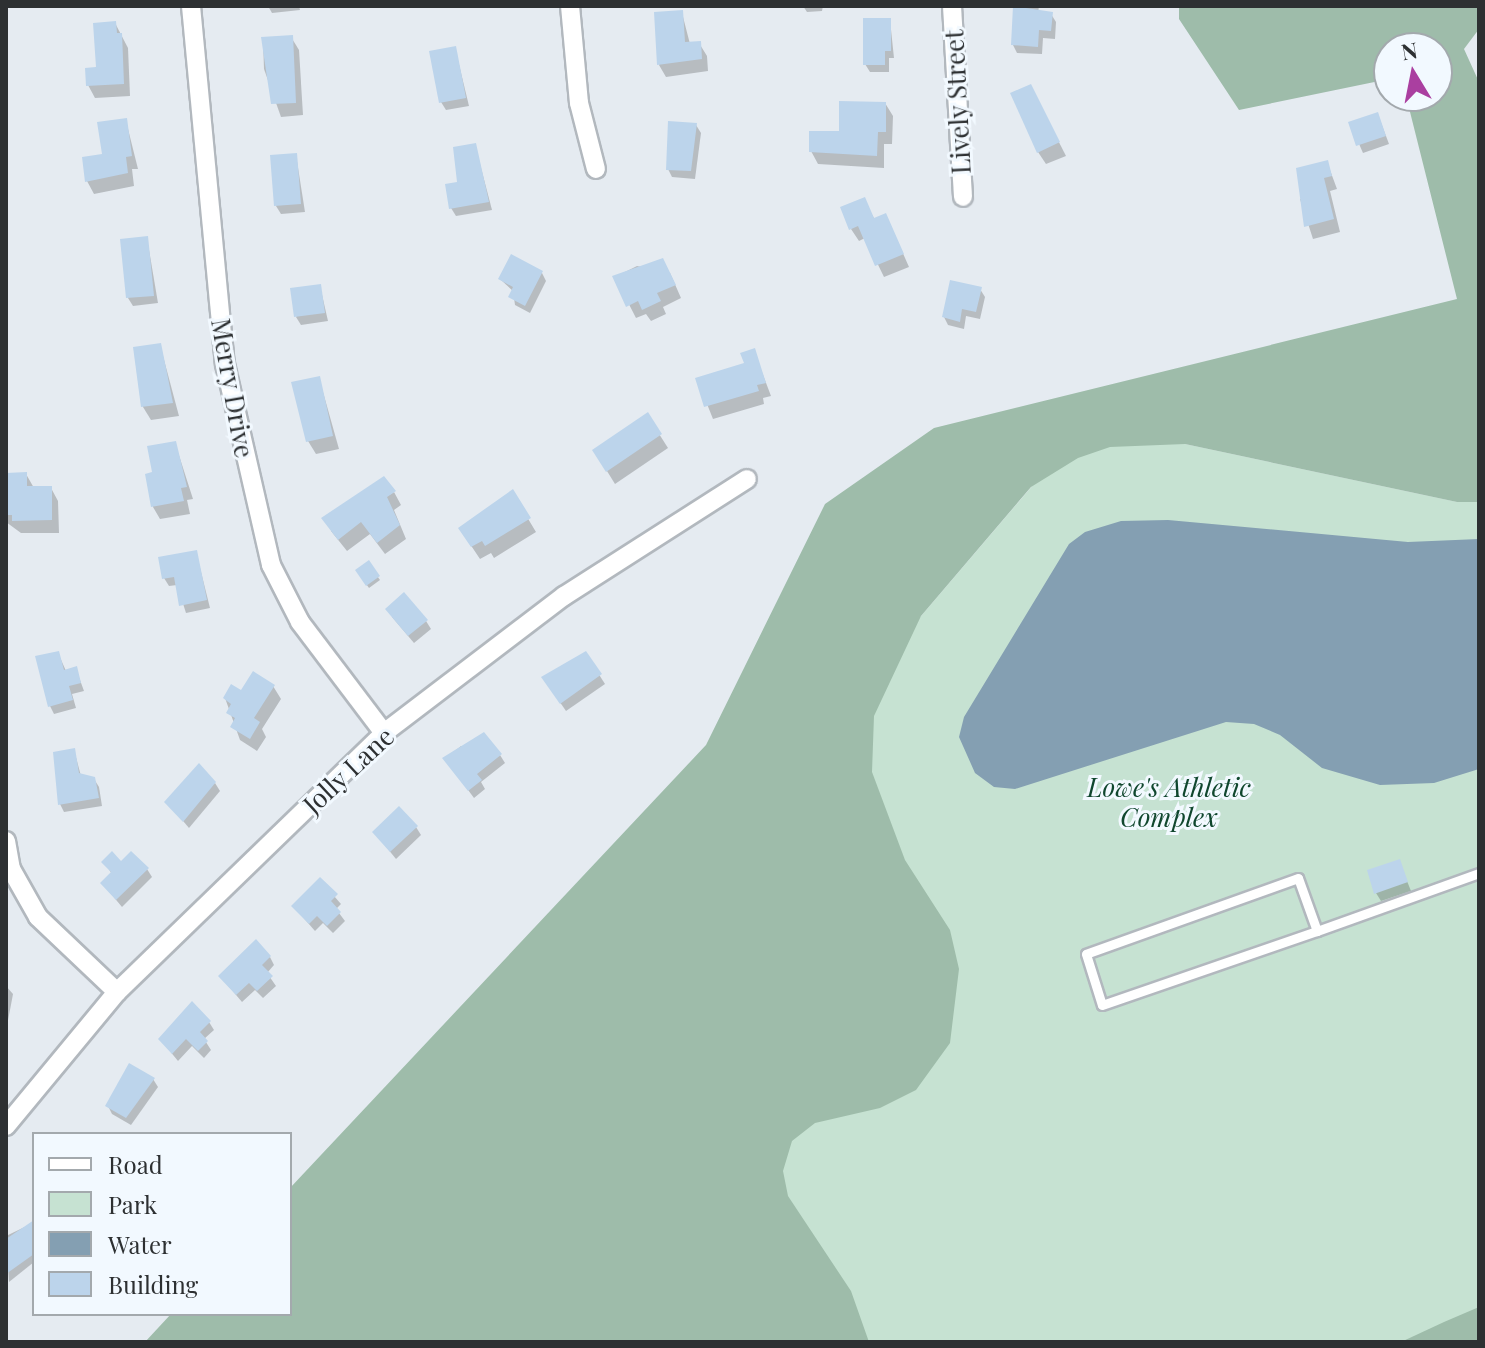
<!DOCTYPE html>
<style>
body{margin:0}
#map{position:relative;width:1485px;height:1348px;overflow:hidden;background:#e5ebf1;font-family:"Playfair Display",serif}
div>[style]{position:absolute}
.green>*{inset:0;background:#c6e2d2}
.forest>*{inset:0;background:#9ebcaa}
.water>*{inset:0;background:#849fb2}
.shadow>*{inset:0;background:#0003}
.building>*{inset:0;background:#bcd4eb}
.roads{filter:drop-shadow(2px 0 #b2b8be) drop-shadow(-2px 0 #b2b8be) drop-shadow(0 2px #b2b8be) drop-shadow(0 -2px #b2b8be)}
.service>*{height:9px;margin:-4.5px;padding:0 4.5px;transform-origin:4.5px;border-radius:4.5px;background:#fff}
.minor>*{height:18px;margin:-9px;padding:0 9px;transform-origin:9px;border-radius:9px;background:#fff}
span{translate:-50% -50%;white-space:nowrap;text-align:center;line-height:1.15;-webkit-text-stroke:6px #f2f9ff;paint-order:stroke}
.street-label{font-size:26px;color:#2d3032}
.park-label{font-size:26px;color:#10472e;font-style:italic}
.frame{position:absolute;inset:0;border:8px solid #2d3032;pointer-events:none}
.legend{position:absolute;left:32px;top:1132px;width:260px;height:184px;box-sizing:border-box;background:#f2f9ff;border:2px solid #a3a9ad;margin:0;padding:10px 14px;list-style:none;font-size:24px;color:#2d3032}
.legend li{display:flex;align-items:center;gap:16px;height:40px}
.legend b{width:40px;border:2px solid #a3a9ad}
.north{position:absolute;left:1373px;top:32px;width:80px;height:80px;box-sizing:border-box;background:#f2f9ff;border:2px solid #a3a9ad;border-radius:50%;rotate:350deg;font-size:22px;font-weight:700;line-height:32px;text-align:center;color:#2d3032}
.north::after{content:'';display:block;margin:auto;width:28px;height:36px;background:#aa3fa0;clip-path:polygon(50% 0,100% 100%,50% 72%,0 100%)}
</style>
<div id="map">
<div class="green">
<div style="clip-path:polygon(1086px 423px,1457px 502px,1479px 500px,1479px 1342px,815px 1342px,749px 1112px,822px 732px)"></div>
</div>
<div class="forest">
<div style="clip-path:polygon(1179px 6px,1479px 6px,1479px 29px,1464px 49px,1479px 82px,1479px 502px,1457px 502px,1185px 444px,1110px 447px,1078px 458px,1031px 487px,921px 616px,874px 716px,872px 772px,905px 860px,950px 930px,959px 969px,950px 1043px,916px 1090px,880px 1108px,815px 1123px,792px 1141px,783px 1171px,788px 1196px,851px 1291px,869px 1342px,145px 1342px,171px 1314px,290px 1314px,290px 1188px,706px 745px,825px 504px,934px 428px,1457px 299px,1406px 96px,1437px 96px,1437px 48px,1389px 48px,1389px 79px,1239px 110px,1179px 19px)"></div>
<div style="clip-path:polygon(1479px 1307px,1479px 1342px,1401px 1342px,1444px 1322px)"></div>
</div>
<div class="water">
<div style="clip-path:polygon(1168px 520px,1408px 542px,1479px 539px,1479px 769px,1434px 783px,1380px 785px,1322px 768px,1280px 735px,1254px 724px,1226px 722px,1015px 789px,994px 787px,975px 773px,959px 737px,964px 717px,1069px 544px,1085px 532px,1121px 521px)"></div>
</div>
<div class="shadow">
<div style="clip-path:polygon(268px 6px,299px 6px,300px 10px,272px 13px)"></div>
<div style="clip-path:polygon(803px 6px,823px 6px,822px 11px,807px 12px)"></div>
<div style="clip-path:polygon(1015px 6px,1039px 6px,1038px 13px,1051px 14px,1056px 22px,1055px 39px,1043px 38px,1042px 54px,1017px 53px,1013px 45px)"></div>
<div style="clip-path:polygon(682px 13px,690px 44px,699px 43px,707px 56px,708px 71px,666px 77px,659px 65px)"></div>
<div style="clip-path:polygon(890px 20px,894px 58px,889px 58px,889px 72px,870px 72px,865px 64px)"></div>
<div style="clip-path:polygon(115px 23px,128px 48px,130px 96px,95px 98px,88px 85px)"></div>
<div style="clip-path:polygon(291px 37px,299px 50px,303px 115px,281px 117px,264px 69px,263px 39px)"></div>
<div style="clip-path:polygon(455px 48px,469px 106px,446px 110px,441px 102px)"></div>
<div style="clip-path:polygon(1037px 99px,1066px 156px,1046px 164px,1038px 152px)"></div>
<div style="clip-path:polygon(885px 103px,893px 116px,892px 144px,884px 144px,884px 168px,818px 164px,811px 151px)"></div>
<div style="clip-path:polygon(1378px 115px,1389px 144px,1363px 153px,1350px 123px)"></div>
<div style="clip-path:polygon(126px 121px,138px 169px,132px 169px,134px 186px,94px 194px,87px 181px)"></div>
<div style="clip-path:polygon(696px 125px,701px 133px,695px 179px,672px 177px,668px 169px)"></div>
<div style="clip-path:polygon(475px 145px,492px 210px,456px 216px,451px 208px)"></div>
<div style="clip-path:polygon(296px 155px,305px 212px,281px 214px,276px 206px)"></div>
<div style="clip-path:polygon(1327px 162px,1337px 189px,1330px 191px,1340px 232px,1313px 239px,1300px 199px,1306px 197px)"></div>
<div style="clip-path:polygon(864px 200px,875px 220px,886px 215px,909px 267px,884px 277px,865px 238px,859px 241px,851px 229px)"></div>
<div style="clip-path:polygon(147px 238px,158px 303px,133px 306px,128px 298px)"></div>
<div style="clip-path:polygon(637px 266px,670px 273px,681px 298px,663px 307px,666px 314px,651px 321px,646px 314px,636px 318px,615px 277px)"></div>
<div style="clip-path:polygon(542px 273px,546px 281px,530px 313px,515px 305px,513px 291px,500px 279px)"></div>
<div style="clip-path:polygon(320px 286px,328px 321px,301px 325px,296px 317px)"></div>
<div style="clip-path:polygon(980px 289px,985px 297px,980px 319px,966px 316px,964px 329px,948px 325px,944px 317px)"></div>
<div style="clip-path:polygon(160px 345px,179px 416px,151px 420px,143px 407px,135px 349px)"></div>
<div style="clip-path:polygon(754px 351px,771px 396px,763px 398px,764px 404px,713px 419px,697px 379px,746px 365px)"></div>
<div style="clip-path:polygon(319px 378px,339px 449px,316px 454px,308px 441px)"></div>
<div style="clip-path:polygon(647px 415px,668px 448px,615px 484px,602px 463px)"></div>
<div style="clip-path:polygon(175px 443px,193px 499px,187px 500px,190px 514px,160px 519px,153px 507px,155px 474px)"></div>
<div style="clip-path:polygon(26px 474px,34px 488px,51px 488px,58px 501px,59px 533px,21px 533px,6px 522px,6px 475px)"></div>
<div style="clip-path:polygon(394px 492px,401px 505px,394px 510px,406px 539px,385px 554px,370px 534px,347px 551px,331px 531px)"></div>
<div style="clip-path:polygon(512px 492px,536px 532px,494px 558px,491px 553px,480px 559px,468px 541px)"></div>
<div style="clip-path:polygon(196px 552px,210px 608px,186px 613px,177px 585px,169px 586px,164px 578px)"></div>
<div style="clip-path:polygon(368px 563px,380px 580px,369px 588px,357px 571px)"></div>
<div style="clip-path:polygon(392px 617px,426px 621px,431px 629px,414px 643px)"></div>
<div style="clip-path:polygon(58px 653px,66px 671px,76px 669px,84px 691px,72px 694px,76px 708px,54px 714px,50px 706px)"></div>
<div style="clip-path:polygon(586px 654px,605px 684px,566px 711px,548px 685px)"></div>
<div style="clip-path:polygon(273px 686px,281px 699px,262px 729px,266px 737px,257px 751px,240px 740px,225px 698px)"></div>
<div style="clip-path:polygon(461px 746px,500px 755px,505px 763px,481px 782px,485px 789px,474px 798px,445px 759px)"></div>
<div style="clip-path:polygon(74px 750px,81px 776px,94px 779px,99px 787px,102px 806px,64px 812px,60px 804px)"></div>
<div style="clip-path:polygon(215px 783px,220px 791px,189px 828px,167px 802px)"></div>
<div style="clip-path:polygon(416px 827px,421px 835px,396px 859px,374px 832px)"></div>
<div style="clip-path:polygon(1399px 861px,1411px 891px,1381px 901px,1376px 893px)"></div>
<div style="clip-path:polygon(104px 862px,147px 869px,152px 877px,122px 907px,102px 883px,112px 874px)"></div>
<div style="clip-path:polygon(320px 880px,341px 904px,336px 909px,345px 921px,333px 933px,323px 923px,315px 931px,294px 907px)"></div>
<div style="clip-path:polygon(270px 957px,274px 965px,267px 973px,276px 986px,263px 998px,255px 990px,242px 1002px,220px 976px)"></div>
<div style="clip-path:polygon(6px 986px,13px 994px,6px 1031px)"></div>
<div style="clip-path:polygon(209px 1022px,214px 1030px,204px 1039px,211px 1050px,204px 1058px,192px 1046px,178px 1061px,160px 1039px)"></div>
<div style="clip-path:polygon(153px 1079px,158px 1087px,131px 1125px,112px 1114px,108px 1106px)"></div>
<div style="clip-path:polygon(31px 1224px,34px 1262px,9px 1282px,6px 1236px)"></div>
</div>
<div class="building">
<div style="clip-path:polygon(1013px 6px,1053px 12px,1051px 31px,1039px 30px,1038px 47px,1011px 45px)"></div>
<div style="clip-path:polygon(683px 10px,685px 42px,701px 41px,702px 59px,657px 65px,654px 12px)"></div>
<div style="clip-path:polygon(863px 18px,891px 18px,891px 51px,885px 51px,885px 65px,863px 65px)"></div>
<div style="clip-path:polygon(116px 21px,117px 33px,122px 33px,124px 84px,86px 86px,85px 68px,96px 67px,93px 23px)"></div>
<div style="clip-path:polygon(293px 35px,296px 103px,271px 104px,261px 37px)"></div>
<div style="clip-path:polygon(456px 46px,466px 98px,439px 103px,429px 51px)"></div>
<div style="clip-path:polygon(1031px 84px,1060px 142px,1037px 153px,1010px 93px)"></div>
<div style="clip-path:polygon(839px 101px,886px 102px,886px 132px,878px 132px,877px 156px,809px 152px,809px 131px,839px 131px)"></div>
<div style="clip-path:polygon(1378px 112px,1386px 136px,1356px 146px,1348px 122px)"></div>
<div style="clip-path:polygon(127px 118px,132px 156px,126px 157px,128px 173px,85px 182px,82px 157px,102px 154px,97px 122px)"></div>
<div style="clip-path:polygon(668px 121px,697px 123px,691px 171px,666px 170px)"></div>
<div style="clip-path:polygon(476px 143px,489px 202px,449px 209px,445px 184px,457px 182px,453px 147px)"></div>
<div style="clip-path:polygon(297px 153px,301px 204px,274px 206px,270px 155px)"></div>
<div style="clip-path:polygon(1328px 160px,1332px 176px,1324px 178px,1334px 219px,1304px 227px,1296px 168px)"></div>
<div style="clip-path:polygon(865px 197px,874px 218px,886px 213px,904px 254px,875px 266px,858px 226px,849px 230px,840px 207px)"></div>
<div style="clip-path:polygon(148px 236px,154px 296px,126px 298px,120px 239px)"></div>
<div style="clip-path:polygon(511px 254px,543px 271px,525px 306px,508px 297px,513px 287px,498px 279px)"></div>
<div style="clip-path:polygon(663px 258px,676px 285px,657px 293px,661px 301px,642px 310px,638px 301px,626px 307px,612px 276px)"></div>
<div style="clip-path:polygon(950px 280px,982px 287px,976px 312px,962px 309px,960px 322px,942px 317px)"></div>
<div style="clip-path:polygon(321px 284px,325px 313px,294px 317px,290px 288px)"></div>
<div style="clip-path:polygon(161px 343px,173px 403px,141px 407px,133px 347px)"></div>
<div style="clip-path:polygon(755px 348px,766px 383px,757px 385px,759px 391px,704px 407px,695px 378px,744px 363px,740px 353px)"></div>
<div style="clip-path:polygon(320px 376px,333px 436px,306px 442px,291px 382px)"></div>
<div style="clip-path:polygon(648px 412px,662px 434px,606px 472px,592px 450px)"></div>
<div style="clip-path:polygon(176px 441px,187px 487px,181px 488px,184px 501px,151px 507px,145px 474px,152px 472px,147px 446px)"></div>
<div style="clip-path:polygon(27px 472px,27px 486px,52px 486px,52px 520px,12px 521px,12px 515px,6px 515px,6px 473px)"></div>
<div style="clip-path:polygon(384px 476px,396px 491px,387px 497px,400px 525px,377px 543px,361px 522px,338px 540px,321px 518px)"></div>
<div style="clip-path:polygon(513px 489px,531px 518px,485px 546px,482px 541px,471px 547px,458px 528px)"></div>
<div style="clip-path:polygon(197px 550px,207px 600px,179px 606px,174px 577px,162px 579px,158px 557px)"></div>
<div style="clip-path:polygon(369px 560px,380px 576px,366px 586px,355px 570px)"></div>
<div style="clip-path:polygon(404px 592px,428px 620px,408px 636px,385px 609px)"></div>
<div style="clip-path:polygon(59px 651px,64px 670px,77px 666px,81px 683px,69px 686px,73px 700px,48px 707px,35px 656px)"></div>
<div style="clip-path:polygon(586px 651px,602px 674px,560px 704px,541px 677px)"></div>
<div style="clip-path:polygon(253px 671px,275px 685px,254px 718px,260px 722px,250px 739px,230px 727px,235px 718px,226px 713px,231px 704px,223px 698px,231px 684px,241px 690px)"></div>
<div style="clip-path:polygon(484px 732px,502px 754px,477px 774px,482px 780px,468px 791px,442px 758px)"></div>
<div style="clip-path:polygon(75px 748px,79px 773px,95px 777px,99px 798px,58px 805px,53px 752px)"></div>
<div style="clip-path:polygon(199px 763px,216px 782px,183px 822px,164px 802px)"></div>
<div style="clip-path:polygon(399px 806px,418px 826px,390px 852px,372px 832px)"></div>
<div style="clip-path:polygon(112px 851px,121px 861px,131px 851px,149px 868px,116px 900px,100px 883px,111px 872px,101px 862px)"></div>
<div style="clip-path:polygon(1400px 859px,1408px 882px,1374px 894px,1367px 870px)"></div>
<div style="clip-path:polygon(320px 877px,338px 894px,331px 901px,341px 912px,327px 926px,317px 916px,309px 924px,291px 906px)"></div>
<div style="clip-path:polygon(256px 939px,271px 956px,262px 965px,273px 976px,257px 991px,249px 983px,236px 995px,218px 976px)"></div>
<div style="clip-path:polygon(192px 1001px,211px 1021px,200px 1032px,208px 1041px,198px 1051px,186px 1039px,172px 1054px,158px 1039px)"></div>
<div style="clip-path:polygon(129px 1063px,155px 1078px,126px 1118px,105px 1106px)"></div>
<div style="clip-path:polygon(34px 1220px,34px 1254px,6px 1274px,6px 1239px)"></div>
</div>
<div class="roads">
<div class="service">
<div style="left:1317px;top:931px;width:56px;rotate:-109.7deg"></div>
<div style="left:1298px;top:878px;width:225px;rotate:160.3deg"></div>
<div style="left:1086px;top:954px;width:53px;rotate:72.6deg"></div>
<div style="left:1102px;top:1005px;width:227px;rotate:-19deg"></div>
<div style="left:1317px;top:931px;width:172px;rotate:-19.7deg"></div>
</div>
<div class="minor">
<div style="left:191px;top:6px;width:360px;rotate:84.6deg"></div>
<div style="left:225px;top:364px;width:206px;rotate:77.1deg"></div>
<div style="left:271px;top:565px;width:64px;rotate:63deg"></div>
<div style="left:300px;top:622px;width:139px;rotate:52.9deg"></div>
<div style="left:570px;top:6px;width:97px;rotate:84.7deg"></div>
<div style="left:579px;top:103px;width:68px;rotate:75.6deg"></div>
<div style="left:952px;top:6px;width:191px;rotate:86.7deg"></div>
<div style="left:6px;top:841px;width:28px;rotate:80deg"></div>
<div style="left:11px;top:869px;width:55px;rotate:60.6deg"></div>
<div style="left:38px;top:917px;width:109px;rotate:43.5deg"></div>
<div style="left:6px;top:1126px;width:174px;rotate:-50.4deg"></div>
<div style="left:117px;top:992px;width:372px;rotate:-44.1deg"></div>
<div style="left:384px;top:733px;width:226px;rotate:-37.3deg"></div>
<div style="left:564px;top:596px;width:217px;rotate:-32.6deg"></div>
</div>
</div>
<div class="street-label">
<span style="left:957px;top:102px;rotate:-93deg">Lively Street</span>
<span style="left:233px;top:388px;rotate:80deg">Merry Drive</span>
<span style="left:348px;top:770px;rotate:-43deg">Jolly Lane</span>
</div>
<div class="park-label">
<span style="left:1169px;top:802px">Lowe's Athletic<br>Complex</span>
</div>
<div class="frame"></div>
<ul class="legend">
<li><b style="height:10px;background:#fff"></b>Road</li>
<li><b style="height:22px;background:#c6e2d2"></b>Park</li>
<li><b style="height:22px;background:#849fb2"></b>Water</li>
<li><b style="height:22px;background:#bcd4eb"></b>Building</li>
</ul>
<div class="north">N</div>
</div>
